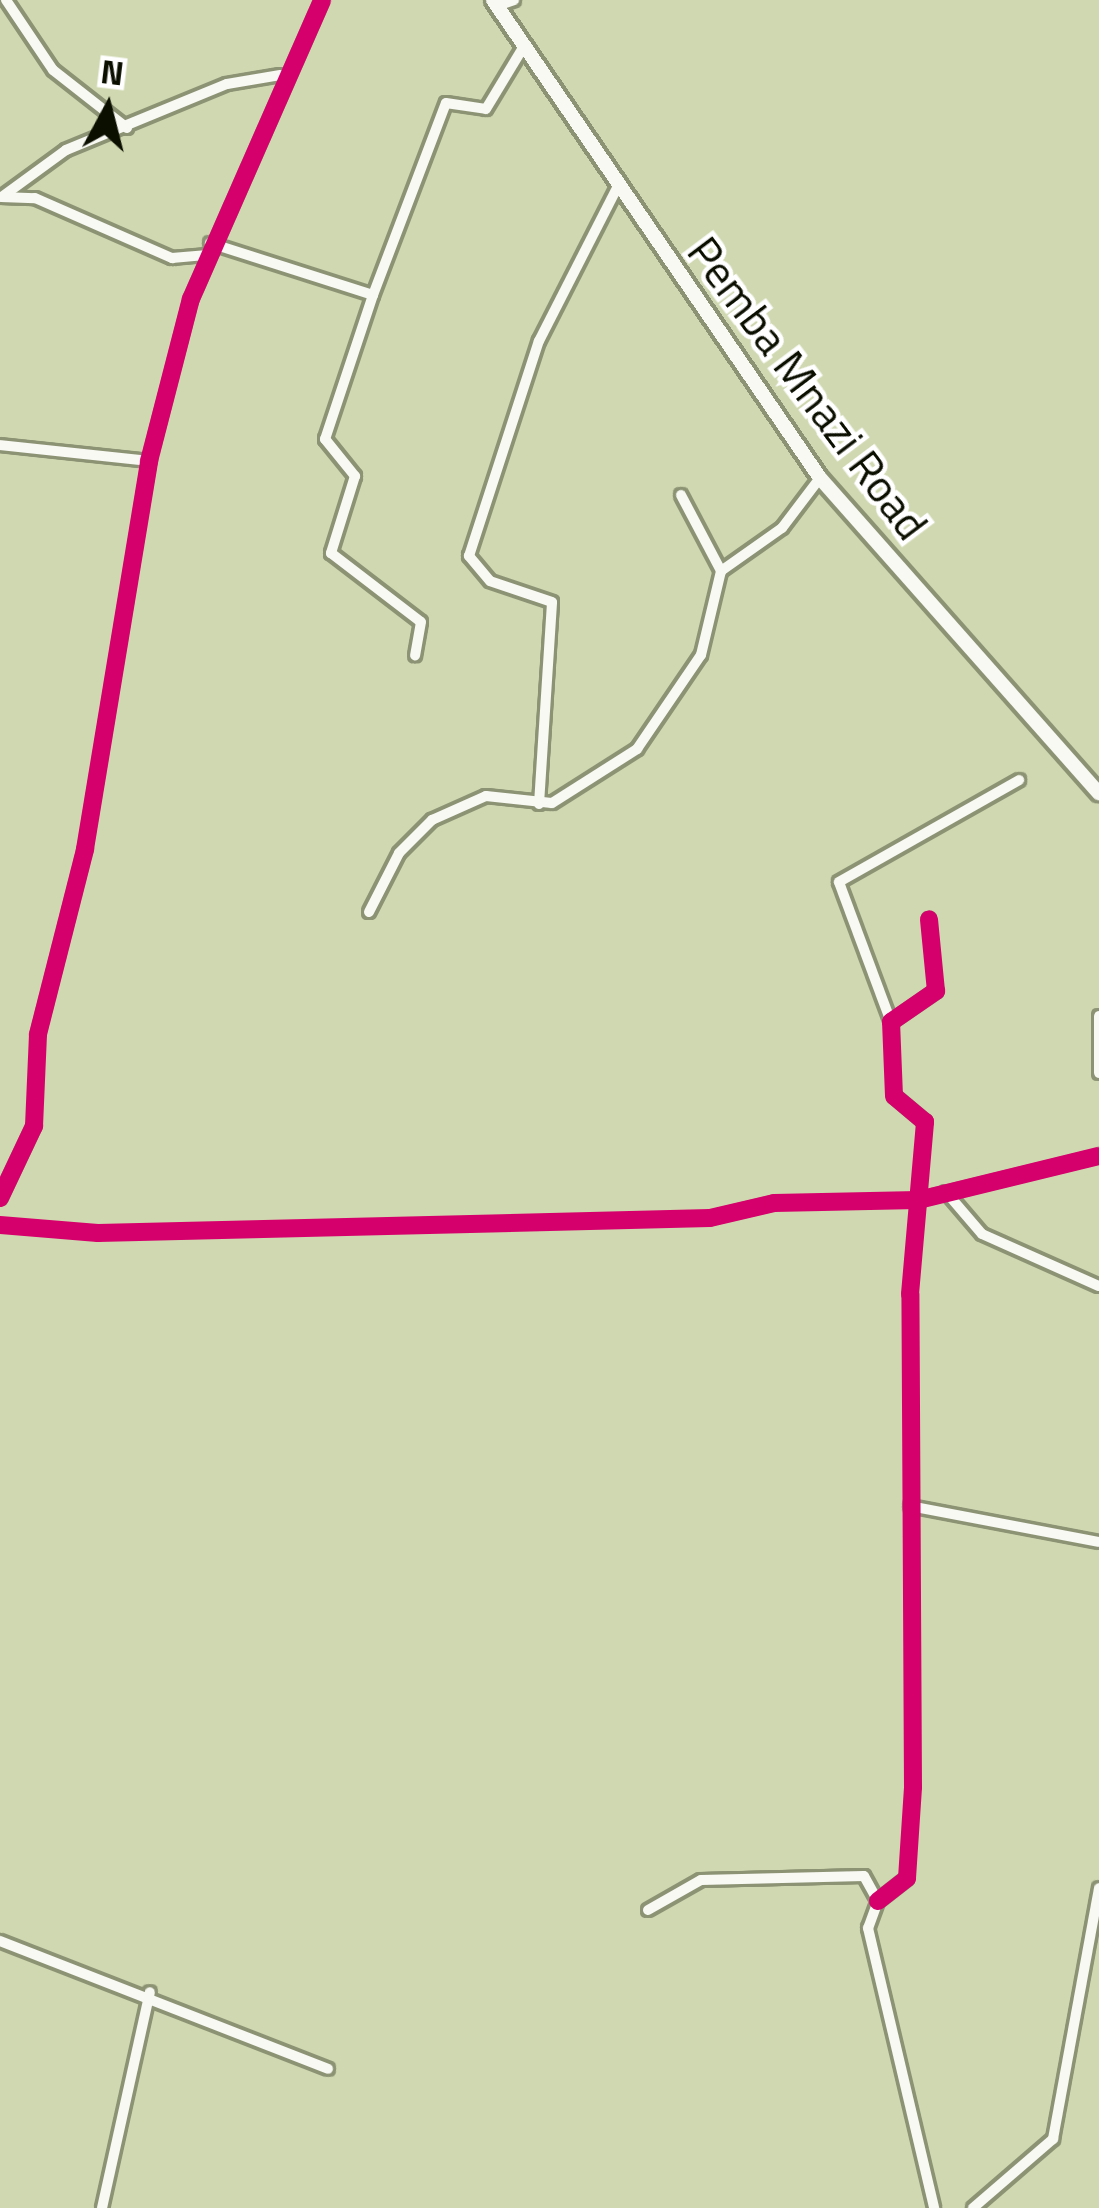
<!DOCTYPE html>
<style>
body{margin:0}
#map{position:relative;width:1099px;height:2208px;overflow:hidden;background:#cfd8b0;font-family:"Titillium Web",sans-serif}
div>[style]{position:absolute}
.roads{filter:drop-shadow(3px 0 #8c9374) drop-shadow(-3px 0 #8c9374) drop-shadow(0 3px #8c9374) drop-shadow(0 -3px #8c9374)}
.minor>*{height:10px;margin:-5px;padding:0 5px;transform-origin:5px;border-radius:5px;background:#f8f9f3}
.major>*{height:14px;margin:-7px;padding:0 7px;transform-origin:7px;border-radius:7px;background:#f8f9f3}
.cycleway>*{height:18px;margin:-9px;padding:0 9px;transform-origin:9px;border-radius:9px;background:#d6006c}
span{translate:-50% -50%;white-space:nowrap;text-align:center;line-height:1.15;-webkit-text-stroke:9px #fff;paint-order:stroke}
.street-label{font-size:45px;color:#0b0f00}
.north{position:absolute;left:48px;top:48px;width:120px;height:120px;-webkit-text-stroke:9px #fff;paint-order:stroke;rotate:7deg;font-size:33px;font-weight:700;line-height:48px;text-align:center;color:#0b0f00}
.north::after{content:'';display:block;margin:auto;width:42px;height:54px;background:#0b0f00;clip-path:polygon(50% 0,100% 100%,50% 72%,0 100%)}
</style>
<div id="map">
<div class="roads">
<div class="minor">
<div style="left:6px;top:0;width:84px;rotate:56.1deg"></div>
<div style="left:53px;top:70px;width:94px;rotate:38.1deg"></div>
<div style="left:497px;top:6px;width:18px;rotate:-19deg"></div>
<div style="left:3px;top:196px;width:78px;rotate:-36.1deg"></div>
<div style="left:66px;top:150px;width:174px;rotate:-22.3deg"></div>
<div style="left:227px;top:84px;width:54px;rotate:-9.6deg"></div>
<div style="left:1px;top:197px;width:34px;rotate:2deg"></div>
<div style="left:35px;top:198px;width:150px;rotate:23.7deg"></div>
<div style="left:172px;top:258px;width:33px;rotate:-5deg"></div>
<div style="left:210px;top:243px;width:171px;rotate:17.7deg"></div>
<div style="left:373px;top:295px;width:205px;rotate:-69.2deg"></div>
<div style="left:446px;top:103px;width:40px;rotate:8.5deg"></div>
<div style="left:486px;top:109px;width:74px;rotate:-58.9deg"></div>
<div style="left:373px;top:295px;width:152px;rotate:108.4deg"></div>
<div style="left:325px;top:439px;width:48px;rotate:51deg"></div>
<div style="left:355px;top:476px;width:81px;rotate:107.3deg"></div>
<div style="left:331px;top:553px;width:113px;rotate:37.5deg"></div>
<div style="left:421px;top:622px;width:34px;rotate:100deg"></div>
<div style="left:0;top:445px;width:150px;rotate:6.1deg"></div>
<div style="left:681px;top:495px;width:86px;rotate:62.2deg"></div>
<div style="left:539px;top:804px;width:202px;rotate:-86.3deg"></div>
<div style="left:552px;top:602px;width:65px;rotate:-161.3deg"></div>
<div style="left:490px;top:581px;width:33px;rotate:-130deg"></div>
<div style="left:469px;top:556px;width:226px;rotate:-72deg"></div>
<div style="left:539px;top:341px;width:174px;rotate:-63deg"></div>
<div style="left:369px;top:912px;width:66px;rotate:-63deg"></div>
<div style="left:399px;top:853px;width:47px;rotate:-45deg"></div>
<div style="left:432px;top:820px;width:59px;rotate:-24deg"></div>
<div style="left:486px;top:796px;width:66px;rotate:6.1deg"></div>
<div style="left:552px;top:803px;width:101px;rotate:-32.4deg"></div>
<div style="left:637px;top:749px;width:114px;rotate:-55.8deg"></div>
<div style="left:701px;top:655px;width:86px;rotate:-76.6deg"></div>
<div style="left:721px;top:571px;width:75px;rotate:-35.2deg"></div>
<div style="left:782px;top:528px;width:63px;rotate:-52.8deg"></div>
<div style="left:1099px;top:1016px;width:57px;rotate:90deg"></div>
<div style="left:891px;top:1022px;width:149px;rotate:-110.4deg"></div>
<div style="left:839px;top:882px;width:207px;rotate:-29.5deg"></div>
<div style="left:946px;top:1192px;width:55px;rotate:49.4deg"></div>
<div style="left:982px;top:1234px;width:128px;rotate:24deg"></div>
<div style="left:0;top:1198px;width:80px;rotate:-64.7deg"></div>
<div style="left:34px;top:1126px;width:92px;rotate:-87.5deg"></div>
<div style="left:38px;top:1034px;width:191px;rotate:-75.7deg"></div>
<div style="left:85px;top:849px;width:393px;rotate:-80.6deg"></div>
<div style="left:149px;top:461px;width:167px;rotate:-75.5deg"></div>
<div style="left:191px;top:299px;width:326px;rotate:-66.3deg"></div>
<div style="left:0;top:1225px;width:98px;rotate:4.7deg"></div>
<div style="left:98px;top:1233px;width:612px;rotate:-1.4deg"></div>
<div style="left:710px;top:1218px;width:66px;rotate:-13.2deg"></div>
<div style="left:774px;top:1203px;width:144px;rotate:-1.2deg"></div>
<div style="left:918px;top:1200px;width:186px;rotate:-13.7deg"></div>
<div style="left:910px;top:1506px;width:192px;rotate:10.8deg"></div>
<div style="left:878px;top:1901px;width:37px;rotate:-38deg"></div>
<div style="left:907px;top:1878px;width:91px;rotate:-86.2deg"></div>
<div style="left:913px;top:1787px;width:493px;rotate:-90.3deg"></div>
<div style="left:910px;top:1294px;width:173px;rotate:-85deg"></div>
<div style="left:925px;top:1122px;width:40px;rotate:-140deg"></div>
<div style="left:894px;top:1096px;width:74px;rotate:-92.3deg"></div>
<div style="left:891px;top:1022px;width:55px;rotate:-34.6deg"></div>
<div style="left:936px;top:991px;width:72px;rotate:-95.6deg"></div>
<div style="left:648px;top:1910px;width:61px;rotate:-29.5deg"></div>
<div style="left:701px;top:1880px;width:163px;rotate:-1.4deg"></div>
<div style="left:864px;top:1876px;width:29px;rotate:61deg"></div>
<div style="left:878px;top:1901px;width:29px;rotate:110deg"></div>
<div style="left:868px;top:1928px;width:288px;rotate:76.7deg"></div>
<div style="left:0;top:1941px;width:352px;rotate:21.3deg"></div>
<div style="left:102px;top:2208px;width:221px;rotate:-77.5deg"></div>
<div style="left:973px;top:2208px;width:106px;rotate:-40.8deg"></div>
<div style="left:1053px;top:2139px;width:255px;rotate:-79.6deg"></div>
</div>
<div class="major">
<div style="left:493px;top:0;width:579px;rotate:55.62deg"></div>
<div style="left:820px;top:478px;width:421px;rotate:48.5deg"></div>
</div>
</div>
<div class="cycleway">
<div style="left:0;top:1198px;width:80px;rotate:-64.7deg"></div>
<div style="left:34px;top:1126px;width:92px;rotate:-87.5deg"></div>
<div style="left:38px;top:1034px;width:191px;rotate:-75.7deg"></div>
<div style="left:85px;top:849px;width:393px;rotate:-80.6deg"></div>
<div style="left:149px;top:461px;width:167px;rotate:-75.5deg"></div>
<div style="left:191px;top:299px;width:326px;rotate:-66.3deg"></div>
<div style="left:0;top:1225px;width:98px;rotate:4.7deg"></div>
<div style="left:98px;top:1233px;width:612px;rotate:-1.4deg"></div>
<div style="left:710px;top:1218px;width:66px;rotate:-13.2deg"></div>
<div style="left:774px;top:1203px;width:144px;rotate:-1.2deg"></div>
<div style="left:918px;top:1200px;width:186px;rotate:-13.7deg"></div>
<div style="left:878px;top:1901px;width:37px;rotate:-38deg"></div>
<div style="left:907px;top:1878px;width:91px;rotate:-86.2deg"></div>
<div style="left:913px;top:1787px;width:493px;rotate:-90.3deg"></div>
<div style="left:910px;top:1294px;width:173px;rotate:-85deg"></div>
<div style="left:925px;top:1122px;width:40px;rotate:-140deg"></div>
<div style="left:894px;top:1096px;width:74px;rotate:-92.3deg"></div>
<div style="left:891px;top:1022px;width:55px;rotate:-34.6deg"></div>
<div style="left:936px;top:991px;width:72px;rotate:-95.6deg"></div>
</div>
<div class="street-label">
<span style="left:808px;top:388px;rotate:53deg">Pemba Mnazi Road</span>
</div>
<div class="north">N</div>
</div>
